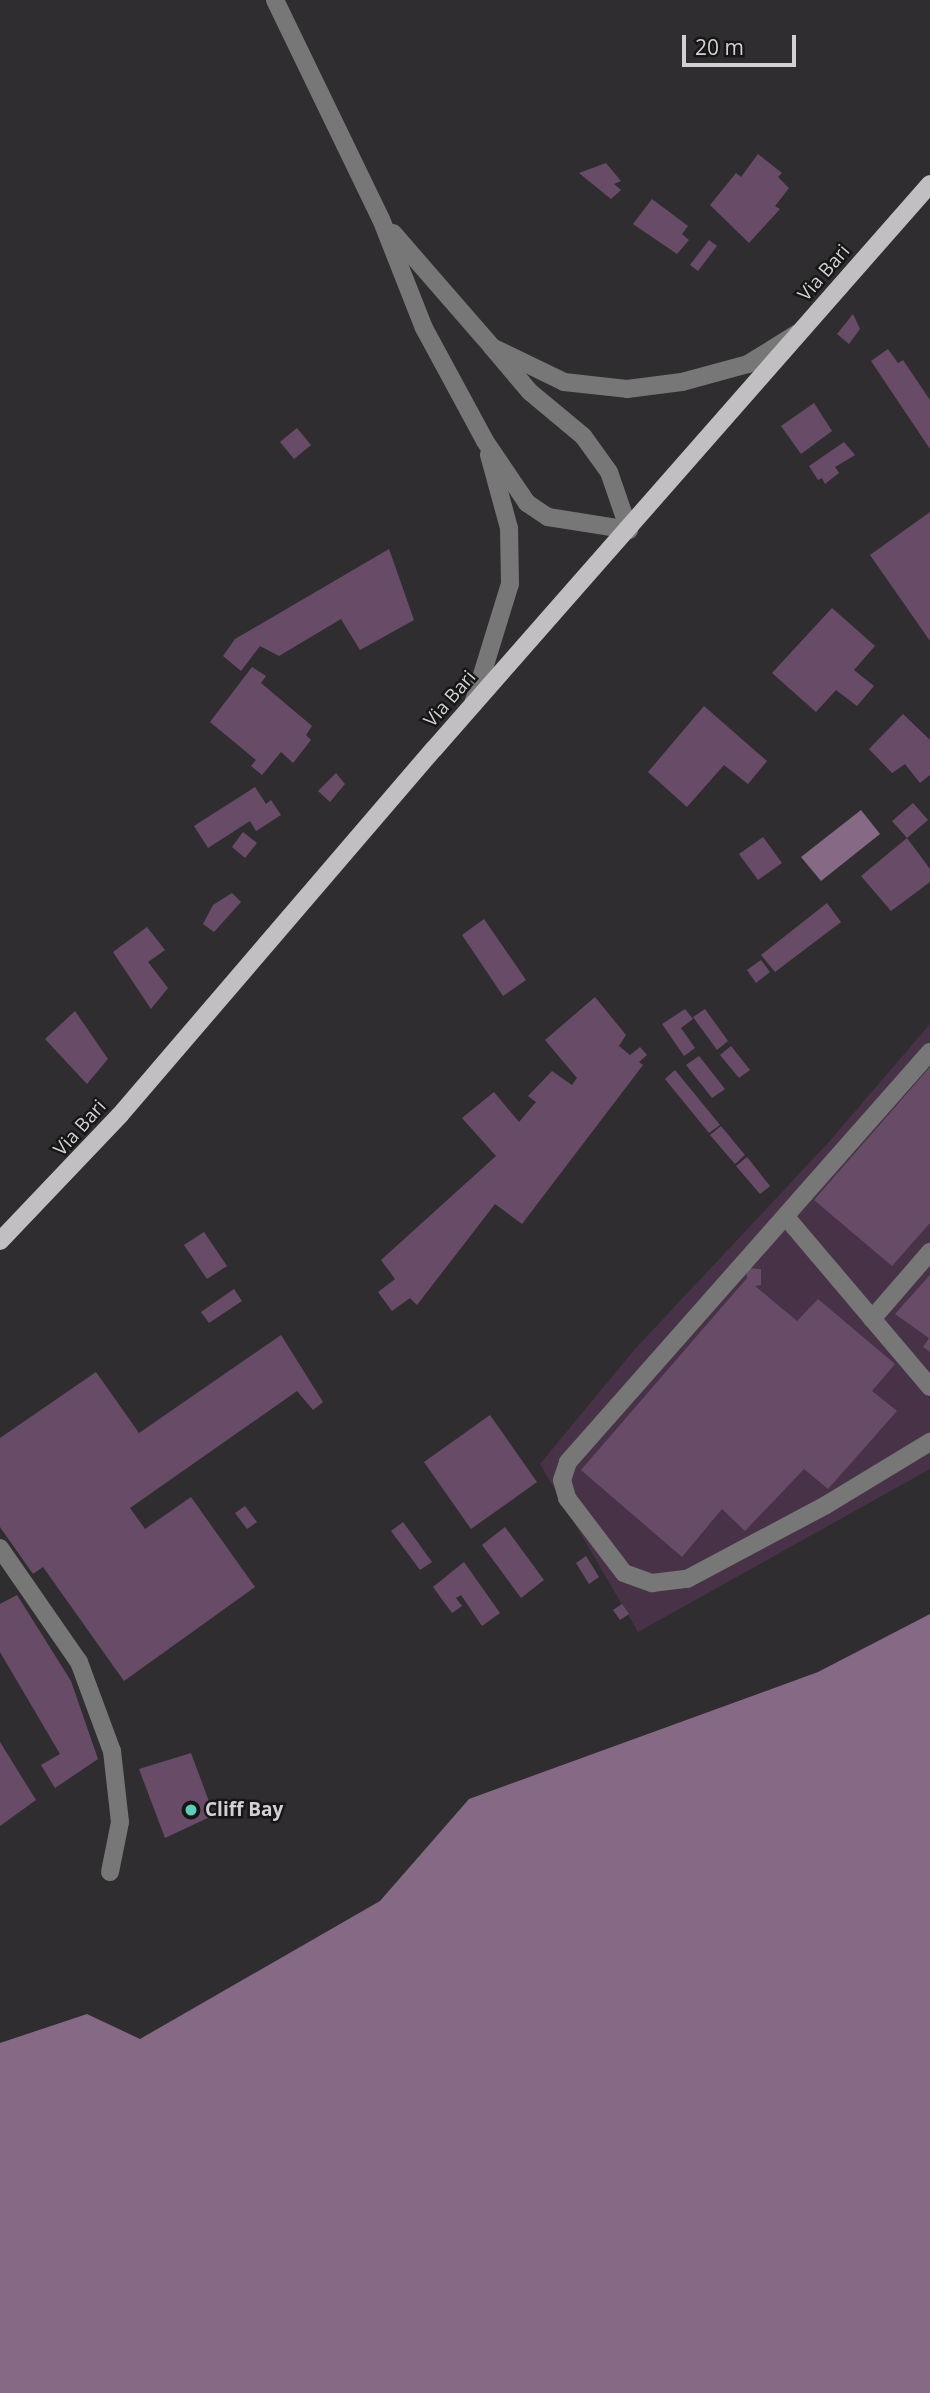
<!DOCTYPE html>
<style>
body{margin:0}
#map{position:relative;width:930px;height:2393px;overflow:hidden;background:#302d30;font-family:"Open Sans",sans-serif}
div>[style]{position:absolute}
.green>*{inset:0;background:#483247}
.water>*{inset:0;background:#866984}
.building>*{inset:0;background:#684c67}
.minor>*{height:18px;margin:-9px;padding:0 9px;transform-origin:9px;border-radius:9px;background:#787778}
.major>*{height:18px;margin:-9px;padding:0 9px;transform-origin:9px;border-radius:9px;background:#c2bfc2}
.dots>*{width:19px;height:19px;translate:-50% -50%;box-sizing:border-box;border:4px solid #171617;border-radius:50%}
span{translate:-50% -50%;white-space:nowrap;text-align:center;line-height:1.15;-webkit-text-stroke:5px #171617;paint-order:stroke}
.street-label{font-size:19px;color:#d2d0d2}
.poi-label{font-size:19px;color:#d2d0d2;font-weight:700}
.left{translate:0 -50%;text-align:left}
.scale{position:absolute;left:682px;top:35px;width:114px;height:32px;box-sizing:border-box;border:4px solid #d2d0d2;border-top:0;padding-left:9px;font-size:21px;line-height:24px;white-space:nowrap;color:#d2d0d2;-webkit-text-stroke:5px #171617;paint-order:stroke}
</style>
<div id="map">
<div class="green">
<div style="clip-path:polygon(930px 1024px,930px 1469px,638px 1632px,540px 1464px,635px 1349px,827px 1144px)"></div>
</div>
<div class="water">
<div style="clip-path:polygon(861px 810px,880px 834px,821px 881px,801px 857px)"></div>
<div style="clip-path:polygon(930px 1614px,930px 2393px,0 2393px,0 2043px,87px 2014px,140px 2039px,380px 1901px,469px 1799px,818px 1672px)"></div>
</div>
<div class="building">
<div style="clip-path:polygon(758px 154px,782px 173px,778px 177px,789px 188px,775px 206px,780px 209px,749px 243px,710px 205px,736px 173px,741px 177px)"></div>
<div style="clip-path:polygon(606px 163px,621px 181px,614px 184px,621px 190px,611px 199px,579px 173px)"></div>
<div style="clip-path:polygon(652px 199px,688px 226px,682px 234px,689px 240px,677px 254px,633px 224px)"></div>
<div style="clip-path:polygon(709px 240px,717px 246px,698px 271px,690px 265px)"></div>
<div style="clip-path:polygon(853px 314px,860px 329px,849px 344px,837px 334px)"></div>
<div style="clip-path:polygon(888px 349px,898px 363px,903px 360px,930px 400px,930px 449px,871px 361px)"></div>
<div style="clip-path:polygon(814px 403px,832px 431px,801px 454px,781px 426px)"></div>
<div style="clip-path:polygon(297px 428px,311px 445px,294px 459px,280px 442px)"></div>
<div style="clip-path:polygon(844px 442px,855px 455px,835px 467px,839px 473px,825px 484px,822px 478px,818px 480px,809px 466px)"></div>
<div style="clip-path:polygon(930px 512px,930px 641px,870px 555px)"></div>
<div style="clip-path:polygon(389px 549px,414px 620px,360px 650px,341px 619px,279px 656px,260px 646px,241px 671px,223px 656px,235px 639px)"></div>
<div style="clip-path:polygon(832px 608px,875px 646px,854px 670px,874px 686px,857px 706px,836px 690px,816px 712px,772px 673px)"></div>
<div style="clip-path:polygon(252px 667px,266px 676px,261px 683px,312px 726px,306px 735px,311px 740px,293px 763px,281px 752px,262px 775px,251px 766px,256px 760px,210px 722px)"></div>
<div style="clip-path:polygon(704px 706px,767px 761px,748px 784px,724px 765px,687px 807px,648px 772px)"></div>
<div style="clip-path:polygon(903px 714px,930px 740px,930px 775px,920px 783px,905px 764px,892px 773px,869px 749px)"></div>
<div style="clip-path:polygon(336px 773px,345px 784px,330px 802px,318px 791px)"></div>
<div style="clip-path:polygon(255px 787px,266px 804px,271px 800px,281px 815px,256px 831px,250px 821px,208px 848px,194px 826px)"></div>
<div style="clip-path:polygon(913px 803px,928px 820px,907px 838px,892px 821px)"></div>
<div style="clip-path:polygon(243px 832px,257px 843px,245px 858px,232px 847px)"></div>
<div style="clip-path:polygon(763px 837px,782px 863px,758px 880px,739px 854px)"></div>
<div style="clip-path:polygon(907px 838px,930px 869px,930px 882px,891px 911px,861px 876px)"></div>
<div style="clip-path:polygon(232px 893px,241px 902px,214px 932px,203px 924px,213px 905px)"></div>
<div style="clip-path:polygon(827px 903px,841px 922px,775px 972px,761px 955px)"></div>
<div style="clip-path:polygon(484px 919px,526px 980px,503px 996px,462px 935px)"></div>
<div style="clip-path:polygon(147px 927px,165px 950px,148px 962px,168px 988px,151px 1009px,113px 952px)"></div>
<div style="clip-path:polygon(761px 960px,770px 972px,756px 983px,747px 970px)"></div>
<div style="clip-path:polygon(595px 997px,626px 1035px,619px 1046px,630px 1055px,640px 1047px,647px 1055px,639px 1062px,643px 1065px,522px 1224px,495px 1204px,417px 1305px,410px 1298px,392px 1311px,378px 1292px,395px 1279px,381px 1260px,496px 1156px,462px 1118px,494px 1092px,519px 1122px,536px 1102px,528px 1096px,552px 1071px,572px 1085px,577px 1078px,545px 1040px)"></div>
<div style="clip-path:polygon(685px 1009px,693px 1019px,681px 1028px,695px 1048px,684px 1056px,662px 1024px)"></div>
<div style="clip-path:polygon(705px 1009px,728px 1041px,717px 1050px,693px 1017px)"></div>
<div style="clip-path:polygon(75px 1011px,108px 1059px,87px 1084px,45px 1039px)"></div>
<div style="clip-path:polygon(731px 1046px,750px 1070px,739px 1078px,720px 1055px)"></div>
<div style="clip-path:polygon(699px 1056px,725px 1089px,712px 1098px,686px 1065px)"></div>
<div style="clip-path:polygon(930px 1067px,930px 1223px,892px 1266px,814px 1200px)"></div>
<div style="clip-path:polygon(675px 1070px,720px 1125px,709px 1133px,665px 1079px)"></div>
<div style="clip-path:polygon(721px 1126px,745px 1155px,735px 1164px,710px 1135px)"></div>
<div style="clip-path:polygon(747px 1157px,770px 1186px,760px 1194px,736px 1166px)"></div>
<div style="clip-path:polygon(204px 1232px,227px 1266px,207px 1279px,184px 1245px)"></div>
<div style="clip-path:polygon(746px 1268px,761px 1269px,761px 1285px,755px 1286px,797px 1321px,818px 1299px,895px 1364px,872px 1391px,897px 1411px,828px 1489px,804px 1469px,745px 1531px,722px 1509px,682px 1557px,581px 1470px,747px 1278px)"></div>
<div style="clip-path:polygon(930px 1275px,930px 1352px,923px 1347px,929px 1338px,895px 1314px)"></div>
<div style="clip-path:polygon(234px 1289px,242px 1301px,209px 1323px,201px 1312px)"></div>
<div style="clip-path:polygon(281px 1335px,323px 1402px,313px 1410px,297px 1391px,130px 1508px,145px 1529px,191px 1497px,255px 1587px,124px 1681px,43px 1567px,33px 1574px,0 1527px,0 1438px,96px 1372px,139px 1433px)"></div>
<div style="clip-path:polygon(490px 1415px,537px 1482px,471px 1529px,424px 1462px)"></div>
<div style="clip-path:polygon(245px 1506px,257px 1522px,247px 1529px,235px 1513px)"></div>
<div style="clip-path:polygon(403px 1522px,432px 1562px,420px 1570px,391px 1531px)"></div>
<div style="clip-path:polygon(505px 1527px,544px 1580px,521px 1598px,482px 1545px)"></div>
<div style="clip-path:polygon(586px 1556px,599px 1577px,589px 1584px,576px 1563px)"></div>
<div style="clip-path:polygon(464px 1562px,500px 1613px,482px 1626px,461px 1595px,456px 1598px,462px 1606px,452px 1613px,433px 1587px)"></div>
<div style="clip-path:polygon(17px 1595px,71px 1681px,98px 1759px,55px 1788px,41px 1765px,60px 1754px,0 1652px,0 1604px)"></div>
<div style="clip-path:polygon(622px 1604px,629px 1614px,620px 1620px,613px 1610px)"></div>
<div style="clip-path:polygon(0 1742px,36px 1800px,0 1826px)"></div>
<div style="clip-path:polygon(191px 1753px,214px 1815px,165px 1838px,139px 1769px)"></div>
</div>
<div class="minor">
<div style="left:275px;top:0;width:243px;rotate:64.2deg"></div>
<div style="left:381px;top:219px;width:117px;rotate:68.5deg"></div>
<div style="left:424px;top:328px;width:128px;rotate:61.6deg"></div>
<div style="left:485px;top:441px;width:75px;rotate:55.9deg"></div>
<div style="left:527px;top:503px;width:25px;rotate:34deg"></div>
<div style="left:548px;top:517px;width:82px;rotate:9.1deg"></div>
<div style="left:629px;top:530px;width:61px;rotate:-109deg"></div>
<div style="left:609px;top:472px;width:44px;rotate:-125.8deg"></div>
<div style="left:583px;top:436px;width:69px;rotate:-140.3deg"></div>
<div style="left:530px;top:392px;width:59px;rotate:-130.2deg"></div>
<div style="left:393px;top:233px;width:151px;rotate:49deg"></div>
<div style="left:492px;top:347px;width:80px;rotate:25.9deg"></div>
<div style="left:564px;top:382px;width:63px;rotate:6.3deg"></div>
<div style="left:627px;top:389px;width:55px;rotate:-7.3deg"></div>
<div style="left:682px;top:382px;width:68px;rotate:-15.3deg"></div>
<div style="left:748px;top:364px;width:57px;rotate:-32deg"></div>
<div style="left:473px;top:704px;width:126px;rotate:-72.9deg"></div>
<div style="left:510px;top:584px;width:56px;rotate:-91deg"></div>
<div style="left:509px;top:528px;width:76px;rotate:-105.3deg"></div>
<div style="left:930px;top:1052px;width:547px;rotate:131.44deg"></div>
<div style="left:568px;top:1462px;width:19px;rotate:108deg"></div>
<div style="left:562px;top:1480px;width:19px;rotate:74deg"></div>
<div style="left:567px;top:1498px;width:94px;rotate:52.8deg"></div>
<div style="left:624px;top:1573px;width:30px;rotate:20deg"></div>
<div style="left:652px;top:1583px;width:35px;rotate:-7deg"></div>
<div style="left:687px;top:1579px;width:157px;rotate:-28deg"></div>
<div style="left:826px;top:1505px;width:122px;rotate:-31.2deg"></div>
<div style="left:786px;top:1217px;width:223px;rotate:49.7deg"></div>
<div style="left:872px;top:1319px;width:89px;rotate:-49.1deg"></div>
<div style="left:0;top:1548px;width:139px;rotate:55.3deg"></div>
<div style="left:79px;top:1662px;width:95px;rotate:69.7deg"></div>
<div style="left:112px;top:1751px;width:71px;rotate:83.6deg"></div>
<div style="left:120px;top:1822px;width:51px;rotate:101.3deg"></div>
</div>
<div class="major">
<div style="left:0;top:1241px;width:174px;rotate:-46.4deg"></div>
<div style="left:120px;top:1115px;width:482px;rotate:-49.4deg"></div>
<div style="left:434px;top:749px;width:752px;rotate:-48.72deg"></div>
</div>
<div class="dots">
<div style="left:191px;top:1810px;background:#5eceb7"></div>
</div>
<div class="street-label">
<span style="left:824px;top:273px;rotate:-49deg">Via Bari</span>
<span style="left:450px;top:699px;rotate:-49deg">Via Bari</span>
<span style="left:80px;top:1128px;rotate:-48deg">Via Bari</span>
</div>
<div class="poi-label">
<span class="left" style="left:205px;top:1810px">Cliff Bay</span>
</div>
<div class="scale">20 m</div>
</div>
